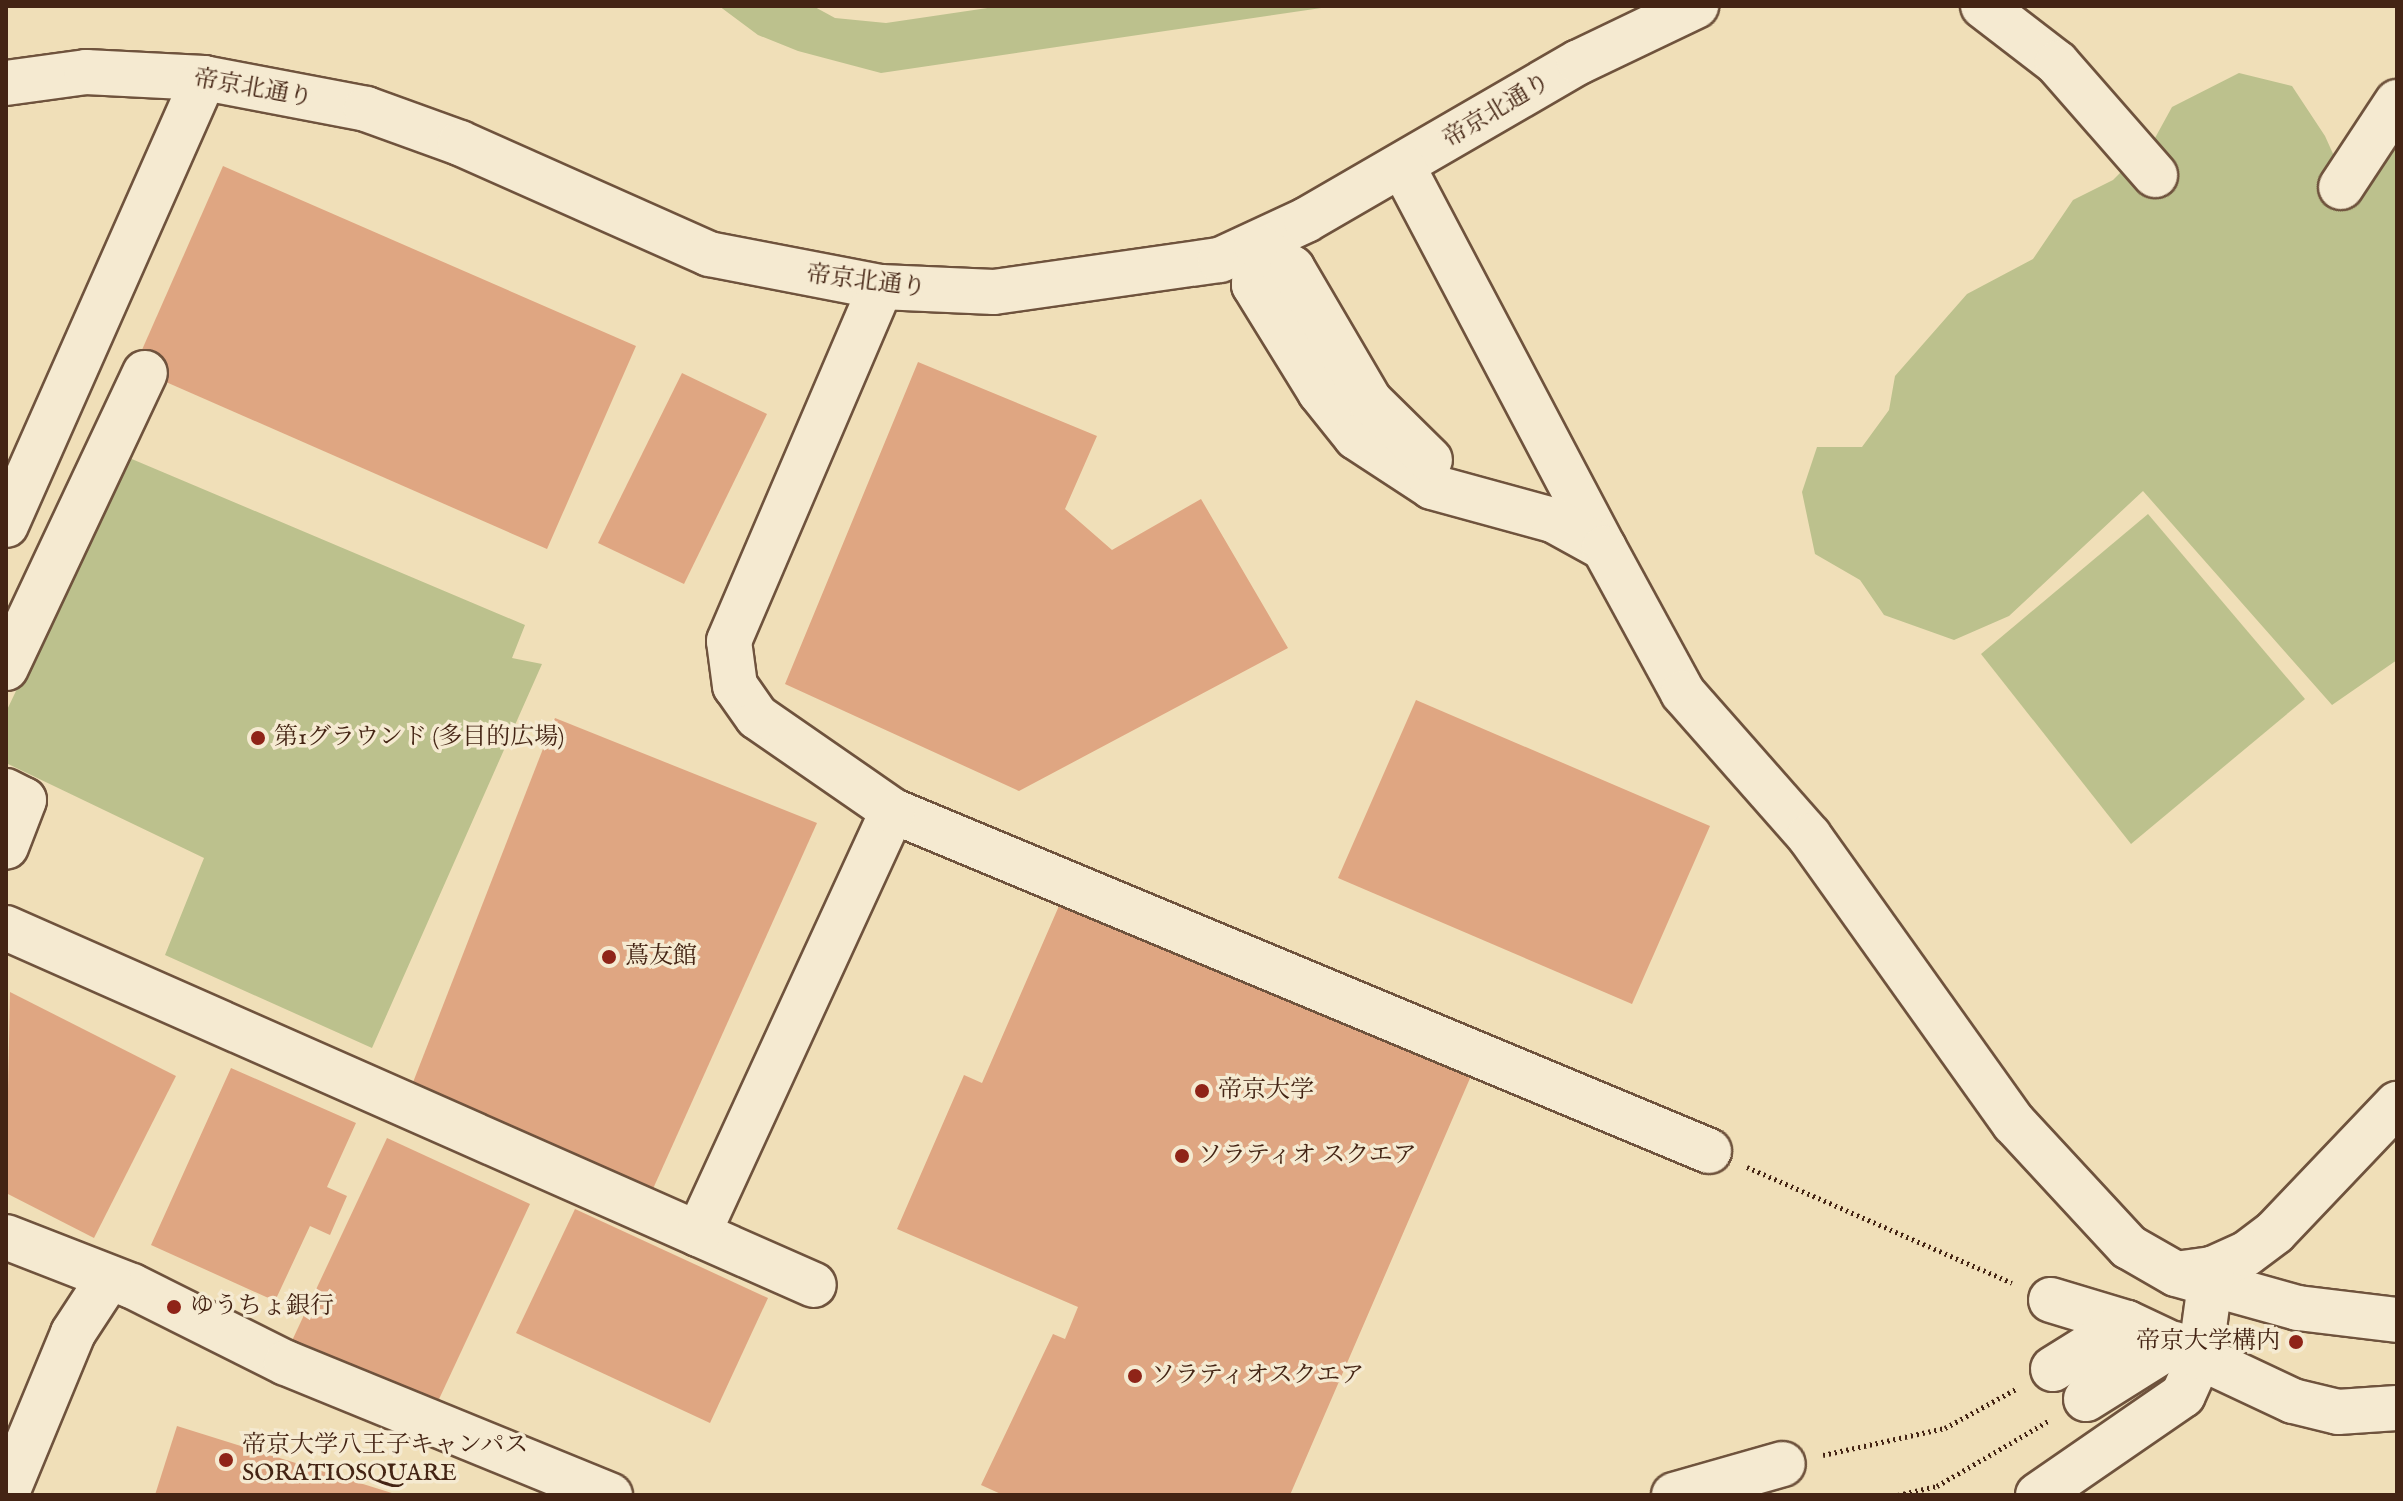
<!DOCTYPE html>
<meta charset="utf-8">
<style>
body{margin:0}
#map{position:relative;width:2403px;height:1501px;overflow:hidden;background:#f0dfb8;font-family:"IM FELL English","Noto Serif JP",serif}
div>[style]{position:absolute}
.green>*{inset:0;background:#bcc18d}
.building>*{inset:0;background:#dfa682}
.path>*{height:5px;margin-top:-2.5px;transform-origin:0;background:repeating-linear-gradient(90deg,#442414 0 2px,transparent 0 6px)}
.roads{filter:drop-shadow(2px 0 #6f533d) drop-shadow(-2px 0 #6f533d) drop-shadow(0 2px #6f533d) drop-shadow(0 -2px #6f533d)}
.minor>*{height:44px;margin:-22px;padding:0 22px;transform-origin:22px;border-radius:22px;background:#f5ead1}
.dots>*{width:22px;height:22px;translate:-50% -50%;box-sizing:border-box;border:4px solid #f5ead1;border-radius:50%}
span{translate:-50% -50%;white-space:nowrap;text-align:center;line-height:1.15;-webkit-text-stroke:7px #f5ead1;paint-order:stroke}
.street-label{font-size:24px;color:#442414}
.poi-label{font-size:24px;color:#442414}
.left{translate:0 -50%;text-align:left}
.right{translate:-100% -50%;text-align:right}
.frame{position:absolute;inset:0;border:8px solid #442414;pointer-events:none}
</style>
<div id="map">
<div class="green">
<div style="clip-path:polygon(719px 6px,813px 6px,835px 18px,886px 23px,1001px 6px,1335px 6px,881px 73px,798px 51px,758px 35px)"></div>
<div style="clip-path:polygon(2239px 73px,2292px 86px,2325px 136px,2353px 198px,2397px 129px,2397px 660px,2332px 705px,2143px 491px,2009px 616px,1954px 640px,1884px 615px,1860px 580px,1815px 554px,1802px 492px,1817px 447px,1862px 447px,1889px 410px,1895px 376px,1967px 294px,2033px 259px,2073px 200px,2113px 180px,2155px 138px,2172px 107px)"></div>
<div style="clip-path:polygon(127px 457px,525px 625px,512px 658px,542px 664px,372px 1048px,165px 955px,204px 858px,6px 763px,6px 712px)"></div>
<div style="clip-path:polygon(2148px 514px,2305px 699px,2131px 844px,1981px 654px)"></div>
</div>
<div class="building">
<div style="clip-path:polygon(223px 166px,636px 346px,547px 549px,134px 368px)"></div>
<div style="clip-path:polygon(918px 362px,1097px 436px,1065px 509px,1112px 550px,1201px 499px,1288px 648px,1019px 791px,785px 684px)"></div>
<div style="clip-path:polygon(682px 373px,767px 414px,684px 584px,598px 543px)"></div>
<div style="clip-path:polygon(1416px 700px,1710px 826px,1632px 1004px,1338px 878px)"></div>
<div style="clip-path:polygon(555px 718px,817px 823px,652px 1191px,410px 1090px)"></div>
<div style="clip-path:polygon(1062px 899px,1471px 1076px,1290px 1495px,1003px 1495px,981px 1485px,1053px 1334px,1065px 1339px,1078px 1307px,897px 1229px,964px 1075px,982px 1083px)"></div>
<div style="clip-path:polygon(10px 992px,176px 1076px,94px 1238px,6px 1193px)"></div>
<div style="clip-path:polygon(231px 1068px,356px 1123px,327px 1187px,347px 1196px,330px 1235px,310px 1226px,275px 1301px,151px 1245px)"></div>
<div style="clip-path:polygon(387px 1138px,530px 1204px,433px 1412px,290px 1345px)"></div>
<div style="clip-path:polygon(575px 1209px,768px 1298px,710px 1423px,516px 1333px)"></div>
<div style="clip-path:polygon(177px 1426px,395px 1494px,394px 1495px,155px 1495px)"></div>
</div>
<div class="path">
<div style="left:1747px;top:1167px;width:289px;rotate:23.6deg"></div>
<div style="left:1823px;top:1455px;width:125px;rotate:-12.5deg"></div>
<div style="left:1945px;top:1428px;width:81px;rotate:-28.8deg"></div>
<div style="left:1898px;top:1495px;width:40px;rotate:-13deg"></div>
<div style="left:1937px;top:1486px;width:131px;rotate:-30.3deg"></div>
</div>
<div class="roads">
<div class="minor">
<div style="left:1983px;top:6px;width:93px;rotate:37.6deg"></div>
<div style="left:2057px;top:63px;width:149px;rotate:48.8deg"></div>
<div style="left:6px;top:83px;width:81px;rotate:-7.8deg"></div>
<div style="left:86px;top:72px;width:118px;rotate:2.9deg"></div>
<div style="left:204px;top:78px;width:165px;rotate:10.8deg"></div>
<div style="left:366px;top:109px;width:100px;rotate:19.9deg"></div>
<div style="left:460px;top:143px;width:273px;rotate:24deg"></div>
<div style="left:709px;top:254px;width:175px;rotate:10.9deg"></div>
<div style="left:881px;top:287px;width:113px;rotate:2.5deg"></div>
<div style="left:994px;top:292px;width:228px;rotate:-8.1deg"></div>
<div style="left:1220px;top:260px;width:95px;rotate:-24.9deg"></div>
<div style="left:1306px;top:220px;width:315px;rotate:-30.1deg"></div>
<div style="left:1579px;top:62px;width:130px;rotate:-25.6deg"></div>
<div style="left:1403px;top:167px;width:431px;rotate:62.2deg"></div>
<div style="left:2341px;top:187px;width:102px;rotate:-56.6deg"></div>
<div style="left:1256px;top:245px;width:40px;rotate:92.9deg"></div>
<div style="left:1254px;top:285px;width:126px;rotate:58.3deg"></div>
<div style="left:1320px;top:392px;width:58px;rotate:51.3deg"></div>
<div style="left:1356px;top:437px;width:91px;rotate:33.3deg"></div>
<div style="left:1432px;top:487px;width:125px;rotate:15.3deg"></div>
<div style="left:1553px;top:520px;width:58px;rotate:28.8deg"></div>
<div style="left:1604px;top:548px;width:165px;rotate:61.4deg"></div>
<div style="left:1683px;top:693px;width:191px;rotate:48.6deg"></div>
<div style="left:1809px;top:836px;width:353px;rotate:54.5deg"></div>
<div style="left:2014px;top:1123px;width:169px;rotate:47.2deg"></div>
<div style="left:2129px;top:1247px;width:54px;rotate:29.9deg"></div>
<div style="left:2176px;top:1274px;width:127px;rotate:15.6deg"></div>
<div style="left:2298px;top:1308px;width:100px;rotate:6.9deg"></div>
<div style="left:1256px;top:245px;width:43px;rotate:32.6deg"></div>
<div style="left:1292px;top:268px;width:154px;rotate:59.6deg"></div>
<div style="left:1370px;top:401px;width:84px;rotate:44.5deg"></div>
<div style="left:6px;top:525px;width:489px;rotate:-66.1deg"></div>
<div style="left:6px;top:668px;width:326px;rotate:-64.8deg"></div>
<div style="left:6px;top:791px;width:20px;rotate:27deg"></div>
<div style="left:24px;top:800px;width:50px;rotate:111deg"></div>
<div style="left:893px;top:811px;width:884px;rotate:22.62deg"></div>
<div style="left:6px;top:928px;width:883px;rotate:23.84deg"></div>
<div style="left:698px;top:1234px;width:466px;rotate:-65.3deg"></div>
<div style="left:893px;top:811px;width:165px;rotate:-145.3deg"></div>
<div style="left:757px;top:717px;width:38px;rotate:-125deg"></div>
<div style="left:735px;top:686px;width:45px;rotate:-97.6deg"></div>
<div style="left:729px;top:641px;width:385px;rotate:-66.8deg"></div>
<div style="left:6px;top:1237px;width:135px;rotate:21.3deg"></div>
<div style="left:132px;top:1286px;width:172px;rotate:26.6deg"></div>
<div style="left:286px;top:1363px;width:350px;rotate:22.2deg"></div>
<div style="left:2183px;top:1273px;width:29px;rotate:-8deg"></div>
<div style="left:2212px;top:1269px;width:37px;rotate:-24deg"></div>
<div style="left:2246px;top:1254px;width:36px;rotate:-37deg"></div>
<div style="left:2275px;top:1232px;width:177px;rotate:-46.4deg"></div>
<div style="left:2051px;top:1300px;width:79px;rotate:16.8deg"></div>
<div style="left:2127px;top:1323px;width:183px;rotate:25.2deg"></div>
<div style="left:2293px;top:1401px;width:46px;rotate:13.7deg"></div>
<div style="left:2338px;top:1412px;width:59px;rotate:-3.9deg"></div>
<div style="left:2053px;top:1369px;width:87px;rotate:-31.9deg"></div>
<div style="left:2086px;top:1399px;width:104px;rotate:-32deg"></div>
<div style="left:6px;top:1495px;width:175px;rotate:-67.5deg"></div>
<div style="left:73px;top:1333px;width:66px;rotate:-56.8deg"></div>
<div style="left:1674px;top:1495px;width:113px;rotate:-15.9deg"></div>
<div style="left:2038px;top:1495px;width:176px;rotate:-34.6deg"></div>
<div style="left:2183px;top:1395px;width:42px;rotate:-65.9deg"></div>
<div style="left:2200px;top:1357px;width:89px;rotate:-82.2deg"></div>
</div>
</div>
<div class="dots">
<div style="left:258px;top:738px;background:#8f2418"></div>
<div style="left:609px;top:957px;background:#8f2418"></div>
<div style="left:1202px;top:1091px;background:#8f2418"></div>
<div style="left:1182px;top:1156px;background:#8f2418"></div>
<div style="left:174px;top:1307px;background:#8f2418"></div>
<div style="left:2296px;top:1342px;background:#8f2418"></div>
<div style="left:1135px;top:1376px;background:#8f2418"></div>
<div style="left:226px;top:1460px;background:#8f2418"></div>
</div>
<div class="street-label">
<span style="left:253px;top:89px;rotate:10deg">帝京北通り</span>
<span style="left:1497px;top:111px;rotate:-31deg">帝京北通り</span>
<span style="left:866px;top:282px;rotate:7deg">帝京北通り</span>
</div>
<div class="poi-label">
<span class="left" style="left:274px;top:738px">第1グラウンド (多目的広場)</span>
<span class="left" style="left:625px;top:957px">蔦友館</span>
<span class="left" style="left:1218px;top:1091px">帝京大学</span>
<span class="left" style="left:1198px;top:1156px">ソラティオ スクエア</span>
<span class="left" style="left:190px;top:1307px">ゆうちょ銀行</span>
<span class="right" style="left:2280px;top:1342px">帝京大学構内</span>
<span class="left" style="left:1151px;top:1376px">ソラティオスクエア</span>
<span class="left" style="left:242px;top:1460px">帝京大学八王子キャンパス<br>SORATIOSQUARE</span>
</div>
<div class="frame"></div>
</div>
